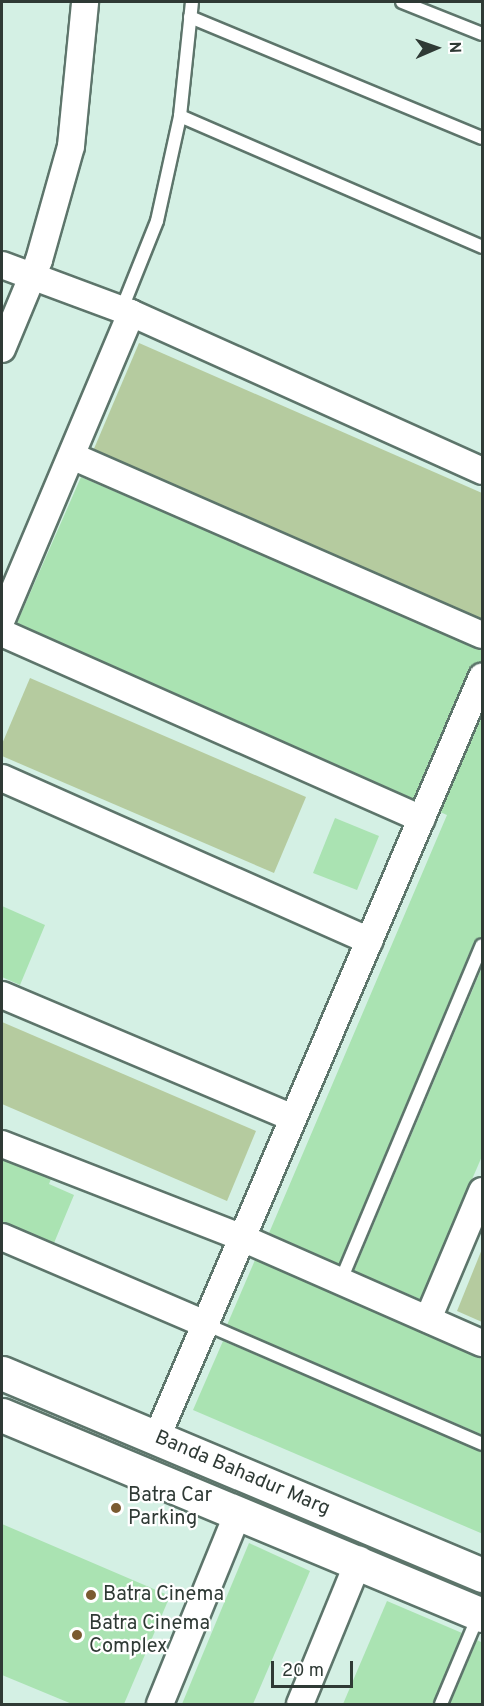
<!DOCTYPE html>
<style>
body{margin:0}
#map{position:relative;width:484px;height:1706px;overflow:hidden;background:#d4f0e4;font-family:Overpass,sans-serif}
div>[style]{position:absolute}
.green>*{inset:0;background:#b5cb9f}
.building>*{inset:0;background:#aae3b2}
.roads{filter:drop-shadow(2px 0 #5d756b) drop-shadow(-2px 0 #5d756b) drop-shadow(0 2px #5d756b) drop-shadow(0 -2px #5d756b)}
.lane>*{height:12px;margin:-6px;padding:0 6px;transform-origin:6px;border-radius:6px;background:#fff}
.street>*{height:26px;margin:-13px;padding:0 13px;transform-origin:13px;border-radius:13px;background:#fff}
.secondary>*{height:33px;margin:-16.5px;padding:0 16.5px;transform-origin:16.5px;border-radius:16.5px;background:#fff}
.dots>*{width:16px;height:16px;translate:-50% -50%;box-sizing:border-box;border:3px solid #fff;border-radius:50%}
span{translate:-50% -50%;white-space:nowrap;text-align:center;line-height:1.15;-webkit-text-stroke:4.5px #fff;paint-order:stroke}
.street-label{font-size:20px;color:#2f3a35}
.poi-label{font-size:20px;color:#2f3a35}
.left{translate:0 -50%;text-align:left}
.frame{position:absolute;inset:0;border:3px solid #2f3a35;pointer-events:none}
.north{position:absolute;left:406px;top:18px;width:60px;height:60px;-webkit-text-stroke:4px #fff;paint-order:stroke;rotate:88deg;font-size:16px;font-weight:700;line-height:24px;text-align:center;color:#2f3a35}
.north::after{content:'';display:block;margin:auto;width:21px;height:27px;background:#2f3a35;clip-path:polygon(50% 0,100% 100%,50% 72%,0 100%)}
.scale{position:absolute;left:271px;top:1661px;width:82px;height:27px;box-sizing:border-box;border:3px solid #2f3a35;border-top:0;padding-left:8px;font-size:18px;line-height:21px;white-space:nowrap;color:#2f3a35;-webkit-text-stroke:4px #fff;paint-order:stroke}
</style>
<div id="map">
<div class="green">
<div style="clip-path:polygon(139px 343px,482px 493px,482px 620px,93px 451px)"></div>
<div style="clip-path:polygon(30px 678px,306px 797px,274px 873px,2px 756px,2px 744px)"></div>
<div style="clip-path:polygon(2px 1022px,256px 1131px,227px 1201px,2px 1104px)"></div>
<div style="clip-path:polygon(482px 1249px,482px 1322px,457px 1311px)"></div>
</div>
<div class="building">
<div style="clip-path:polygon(81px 477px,483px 650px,483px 662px,468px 671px,414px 799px,17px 623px)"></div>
<div style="clip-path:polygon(483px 714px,483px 937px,474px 942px,339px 1264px,269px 1233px,447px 815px,440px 812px)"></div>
<div style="clip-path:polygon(335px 818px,379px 836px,357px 890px,313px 873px)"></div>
<div style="clip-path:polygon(2px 906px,45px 925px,20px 985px,2px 977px)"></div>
<div style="clip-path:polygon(483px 965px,483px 1154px,420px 1299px,354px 1271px)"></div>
<div style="clip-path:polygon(2px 1160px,51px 1179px,49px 1184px,74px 1195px,54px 1243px,2px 1222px)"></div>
<div style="clip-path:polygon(255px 1260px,483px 1358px,483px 1435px,227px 1325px)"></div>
<div style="clip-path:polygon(223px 1341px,483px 1452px,483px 1534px,193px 1410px)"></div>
<div style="clip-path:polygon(2px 1524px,170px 1596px,124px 1704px,72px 1704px,2px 1675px)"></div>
<div style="clip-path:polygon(249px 1543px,310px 1571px,253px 1704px,182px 1704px)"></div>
<div style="clip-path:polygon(387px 1601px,462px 1633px,433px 1704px,343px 1704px)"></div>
<div style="clip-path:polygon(477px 1640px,483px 1643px,483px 1704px,450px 1704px)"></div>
</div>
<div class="roads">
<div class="lane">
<div style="left:402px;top:2px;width:86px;rotate:21.8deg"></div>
<div style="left:190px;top:17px;width:316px;rotate:22.5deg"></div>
<div style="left:180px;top:116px;width:329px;rotate:23.4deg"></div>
<div style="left:130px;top:311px;width:11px;rotate:-117deg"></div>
<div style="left:125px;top:301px;width:86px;rotate:-68.2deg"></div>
<div style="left:157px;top:221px;width:107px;rotate:-77.6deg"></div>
<div style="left:180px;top:116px;width:115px;rotate:-84deg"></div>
<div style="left:341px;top:1280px;width:363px;rotate:-67.2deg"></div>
<div style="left:205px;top:1324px;width:302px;rotate:23.4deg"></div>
<div style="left:441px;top:1704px;width:98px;rotate:-67.1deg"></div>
</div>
<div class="street">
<div style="left:2px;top:265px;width:138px;rotate:20.4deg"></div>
<div style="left:131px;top:313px;width:385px;rotate:24.2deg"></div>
<div style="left:2px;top:349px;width:96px;rotate:-67.4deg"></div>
<div style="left:39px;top:260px;width:118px;rotate:-74.3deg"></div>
<div style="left:71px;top:146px;width:145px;rotate:-84.4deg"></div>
<div style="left:72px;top:456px;width:447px;rotate:23.6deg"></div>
<div style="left:2px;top:619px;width:332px;rotate:-67.1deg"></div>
<div style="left:2px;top:633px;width:459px;rotate:23.9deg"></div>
<div style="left:2px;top:778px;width:402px;rotate:23.9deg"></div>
<div style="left:2px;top:995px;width:316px;rotate:22.9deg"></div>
<div style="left:2px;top:1144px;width:256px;rotate:21.3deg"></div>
<div style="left:240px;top:1237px;width:264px;rotate:23.7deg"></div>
<div style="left:2px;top:1237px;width:221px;rotate:23.2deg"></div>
<div style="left:428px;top:1319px;width:139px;rotate:-67.1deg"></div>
<div style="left:157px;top:1437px;width:827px;rotate:-66.85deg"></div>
<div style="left:160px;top:1704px;width:206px;rotate:-67.8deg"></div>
<div style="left:300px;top:1704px;width:156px;rotate:-67.7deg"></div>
</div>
<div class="secondary">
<div style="left:2px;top:1373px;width:521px;rotate:22.82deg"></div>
<div style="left:2px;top:1415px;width:520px;rotate:22.62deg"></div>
</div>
</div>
<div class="dots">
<div style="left:116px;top:1508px;background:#7a5a30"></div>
<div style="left:91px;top:1595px;background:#7a5a30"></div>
<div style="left:77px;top:1635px;background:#7a5a30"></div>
</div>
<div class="street-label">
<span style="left:242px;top:1474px;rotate:23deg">Banda Bahadur Marg</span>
</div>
<div class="poi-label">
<span class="left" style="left:128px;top:1508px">Batra Car<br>Parking</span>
<span class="left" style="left:103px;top:1595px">Batra Cinema</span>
<span class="left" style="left:89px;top:1636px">Batra Cinema<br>Complex</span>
</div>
<div class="frame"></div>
<div class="north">N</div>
<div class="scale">20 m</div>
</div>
